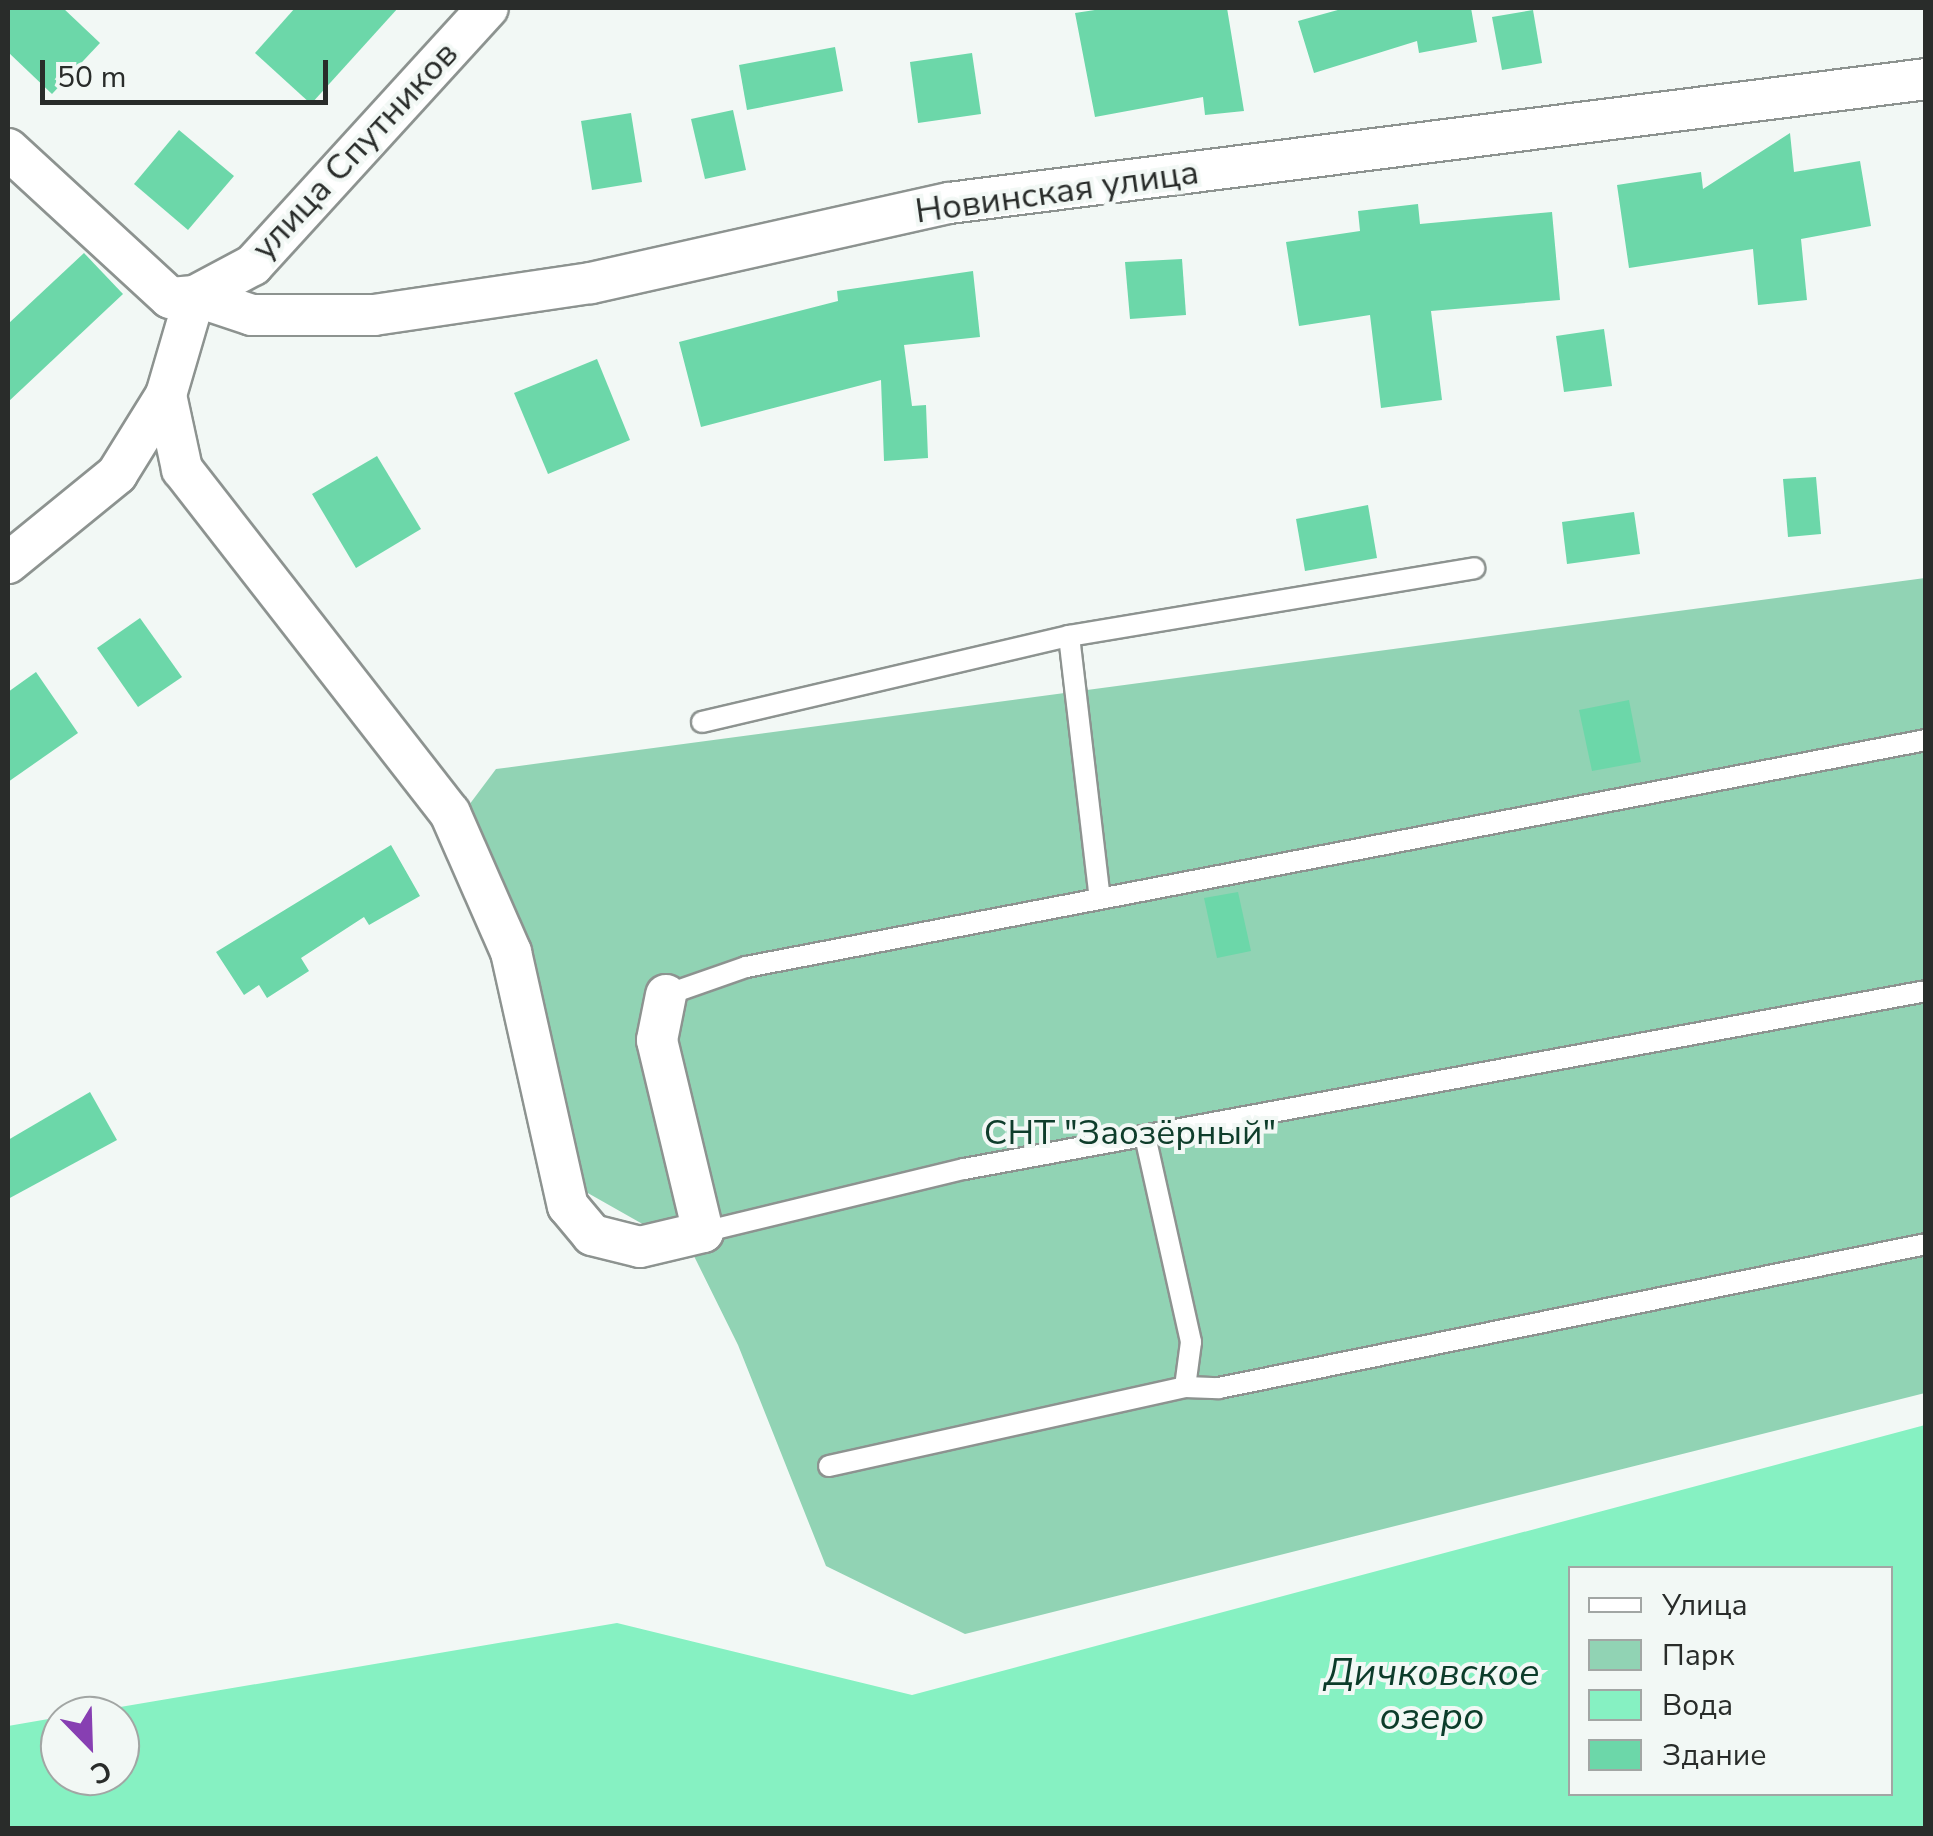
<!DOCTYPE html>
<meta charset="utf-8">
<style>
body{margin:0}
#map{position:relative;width:1933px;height:1836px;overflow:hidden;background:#f2f8f5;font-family:"Nunito Sans",sans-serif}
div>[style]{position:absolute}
.green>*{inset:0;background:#91d3b4}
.water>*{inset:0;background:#86f1c2}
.building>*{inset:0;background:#6cd7a9}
.roads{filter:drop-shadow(2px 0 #8d9390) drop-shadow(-2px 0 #8d9390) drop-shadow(0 2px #8d9390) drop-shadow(0 -2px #8d9390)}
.service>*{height:20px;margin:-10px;padding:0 10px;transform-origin:10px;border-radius:10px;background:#fff}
.minor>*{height:40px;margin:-20px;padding:0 20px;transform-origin:20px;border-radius:20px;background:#fff}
span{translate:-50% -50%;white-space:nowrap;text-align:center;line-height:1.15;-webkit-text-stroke:8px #f2f8f5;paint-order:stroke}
.street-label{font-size:35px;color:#292c2a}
.park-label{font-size:35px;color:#0e3d2b}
.water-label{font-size:38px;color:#0c3c2a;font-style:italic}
.frame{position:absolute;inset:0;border:10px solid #292c2a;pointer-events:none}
.legend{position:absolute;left:1568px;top:1566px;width:325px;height:230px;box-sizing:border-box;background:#f2f8f5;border:2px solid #a2a6a4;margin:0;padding:12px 18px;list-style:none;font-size:30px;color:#292c2a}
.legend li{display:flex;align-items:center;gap:20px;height:50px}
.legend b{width:50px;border:2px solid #a2a6a4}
.north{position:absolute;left:40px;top:1696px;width:100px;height:100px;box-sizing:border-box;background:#f2f8f5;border:2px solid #a2a6a4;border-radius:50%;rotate:157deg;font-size:28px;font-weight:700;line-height:40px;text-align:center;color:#292c2a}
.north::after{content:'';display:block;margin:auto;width:35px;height:45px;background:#873fb2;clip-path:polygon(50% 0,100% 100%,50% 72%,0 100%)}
.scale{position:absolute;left:40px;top:60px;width:288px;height:45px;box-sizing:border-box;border:5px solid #292c2a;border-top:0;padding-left:12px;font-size:30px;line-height:35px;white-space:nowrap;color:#292c2a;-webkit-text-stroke:8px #f2f8f5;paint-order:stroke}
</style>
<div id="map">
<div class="green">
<div style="clip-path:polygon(1925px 578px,1925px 1393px,965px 1634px,826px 1566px,738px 1345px,692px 1252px,586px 1192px,525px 933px,469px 805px,496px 769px)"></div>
</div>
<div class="water">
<div style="clip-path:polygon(evenodd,1925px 1425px,1925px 1828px,8px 1828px,8px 1726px,60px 1717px,60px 1776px,120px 1776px,120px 1716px,67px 1716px,617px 1623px,912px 1695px,1925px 1425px,1570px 1568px,1890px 1568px,1890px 1794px,1570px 1794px,1570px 1568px)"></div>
</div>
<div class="building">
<div style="clip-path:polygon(8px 8px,63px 8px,100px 43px,52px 94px,8px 52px)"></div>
<div style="clip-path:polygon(295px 8px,398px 8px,311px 104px,255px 53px)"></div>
<div style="clip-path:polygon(1108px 8px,1227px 8px,1244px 111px,1205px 115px,1203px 97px,1095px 117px,1075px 13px)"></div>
<div style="clip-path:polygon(1345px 8px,1471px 8px,1477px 42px,1419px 53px,1417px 41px,1314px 73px,1298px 21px)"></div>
<div style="clip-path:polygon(1533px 10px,1542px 63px,1502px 70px,1492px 17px)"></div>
<div style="clip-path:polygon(835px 47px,843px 91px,747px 110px,739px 65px)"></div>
<div style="clip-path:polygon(972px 53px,981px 114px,918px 123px,910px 62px)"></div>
<div style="clip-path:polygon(733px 110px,746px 170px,705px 179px,691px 119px)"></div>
<div style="clip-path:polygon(631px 113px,642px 182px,592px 190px,581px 121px)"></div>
<div style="clip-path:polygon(179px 130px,234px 176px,188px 230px,134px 184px)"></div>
<div style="clip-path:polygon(1790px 133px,1794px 172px,1860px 161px,1871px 226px,1801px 239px,1807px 300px,1758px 305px,1753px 249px,1629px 268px,1617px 185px,1701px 172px,1703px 189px)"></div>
<div style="clip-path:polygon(1418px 204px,1420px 224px,1552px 212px,1560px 300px,1431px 311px,1442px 400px,1381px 408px,1370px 315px,1299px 326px,1286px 242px,1360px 231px,1358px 211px)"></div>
<div style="clip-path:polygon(84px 253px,123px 294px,8px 402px,8px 324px)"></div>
<div style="clip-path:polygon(1182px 259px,1186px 315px,1130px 319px,1125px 262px)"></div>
<div style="clip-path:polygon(973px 271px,980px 337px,904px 345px,912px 406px,926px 405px,928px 458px,884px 461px,881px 380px,701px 427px,679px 342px,838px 301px,837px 291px)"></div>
<div style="clip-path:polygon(1604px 329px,1612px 386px,1564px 392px,1556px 336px)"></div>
<div style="clip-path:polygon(597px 359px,630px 440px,548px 474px,514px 393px)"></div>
<div style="clip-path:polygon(377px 456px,421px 529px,356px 568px,312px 494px)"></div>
<div style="clip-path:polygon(1816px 477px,1821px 534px,1788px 537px,1783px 479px)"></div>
<div style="clip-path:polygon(1368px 505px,1377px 558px,1305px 571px,1296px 519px)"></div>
<div style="clip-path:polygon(1634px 512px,1640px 554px,1567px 564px,1562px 522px)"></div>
<div style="clip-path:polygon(140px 618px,182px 677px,138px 707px,97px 648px)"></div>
<div style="clip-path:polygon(36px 672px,78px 733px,8px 782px,8px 692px)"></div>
<div style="clip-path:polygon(1629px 700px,1641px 762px,1592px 771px,1579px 710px)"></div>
<div style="clip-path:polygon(391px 845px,420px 896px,369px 925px,364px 917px,301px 958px,309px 971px,267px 998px,259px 985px,244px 995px,216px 952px)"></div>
<div style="clip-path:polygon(1238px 892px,1251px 951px,1217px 958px,1204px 898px)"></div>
<div style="clip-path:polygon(90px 1092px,117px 1140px,8px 1199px,8px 1140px)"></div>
</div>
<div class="roads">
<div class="service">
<div style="left:1069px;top:636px;width:264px;rotate:83.3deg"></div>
<div style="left:702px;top:722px;width:377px;rotate:-13.2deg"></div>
<div style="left:1069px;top:636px;width:411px;rotate:-9.5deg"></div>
<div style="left:666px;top:995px;width:85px;rotate:-19.3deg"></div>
<div style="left:746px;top:967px;width:1202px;rotate:-10.89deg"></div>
<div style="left:1145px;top:1136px;width:211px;rotate:77.4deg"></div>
<div style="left:1191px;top:1342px;width:45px;rotate:97.6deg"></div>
<div style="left:703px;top:1232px;width:268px;rotate:-13.6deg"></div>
<div style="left:964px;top:1169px;width:978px;rotate:-10.48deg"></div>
<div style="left:829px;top:1466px;width:365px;rotate:-12.5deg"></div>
<div style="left:1185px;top:1387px;width:34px;rotate:2deg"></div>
<div style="left:1219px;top:1388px;width:722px;rotate:-11.51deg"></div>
</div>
<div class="minor">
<div style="left:8px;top:149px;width:220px;rotate:42.6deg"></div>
<div style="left:170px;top:298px;width:25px;rotate:-5deg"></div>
<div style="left:195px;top:296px;width:60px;rotate:18.4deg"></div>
<div style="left:252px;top:315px;width:122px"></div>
<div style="left:374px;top:315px;width:219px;rotate:-8.4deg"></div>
<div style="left:591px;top:283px;width:367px;rotate:-12.6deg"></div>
<div style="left:949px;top:203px;width:985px;rotate:-7.23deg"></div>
<div style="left:166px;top:395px;width:76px;rotate:77.8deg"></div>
<div style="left:182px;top:469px;width:436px;rotate:52.1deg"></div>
<div style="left:450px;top:813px;width:152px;rotate:66.3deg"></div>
<div style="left:511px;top:952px;width:260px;rotate:77.4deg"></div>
<div style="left:568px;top:1206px;width:38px;rotate:50deg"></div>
<div style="left:592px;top:1235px;width:49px;rotate:14deg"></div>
<div style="left:640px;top:1247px;width:65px;rotate:-13.4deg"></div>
<div style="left:703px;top:1232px;width:197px;rotate:-103.5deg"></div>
<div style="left:657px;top:1040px;width:46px;rotate:-78.7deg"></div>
<div style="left:8px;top:563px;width:141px;rotate:-39.2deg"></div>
<div style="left:117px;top:474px;width:93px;rotate:-58.2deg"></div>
<div style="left:166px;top:395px;width:103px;rotate:-73.7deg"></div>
<div style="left:195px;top:296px;width:66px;rotate:-28.1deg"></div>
<div style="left:253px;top:265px;width:348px;rotate:-47.6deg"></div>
</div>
</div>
<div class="street-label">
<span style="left:355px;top:151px;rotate:-47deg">улица Спутников</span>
<span style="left:1057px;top:192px;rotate:-8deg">Новинская улица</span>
</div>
<div class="park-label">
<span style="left:1130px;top:1133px">СНТ "Заозёрный"</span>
</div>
<div class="water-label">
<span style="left:1432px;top:1695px">Дичковское<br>озеро</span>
</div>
<div class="frame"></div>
<ul class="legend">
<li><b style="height:12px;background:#fff"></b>Улица</li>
<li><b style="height:28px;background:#91d3b4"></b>Парк</li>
<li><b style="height:28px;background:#86f1c2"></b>Вода</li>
<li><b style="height:28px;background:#6cd7a9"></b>Здание</li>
</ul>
<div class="north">С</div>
<div class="scale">50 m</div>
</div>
